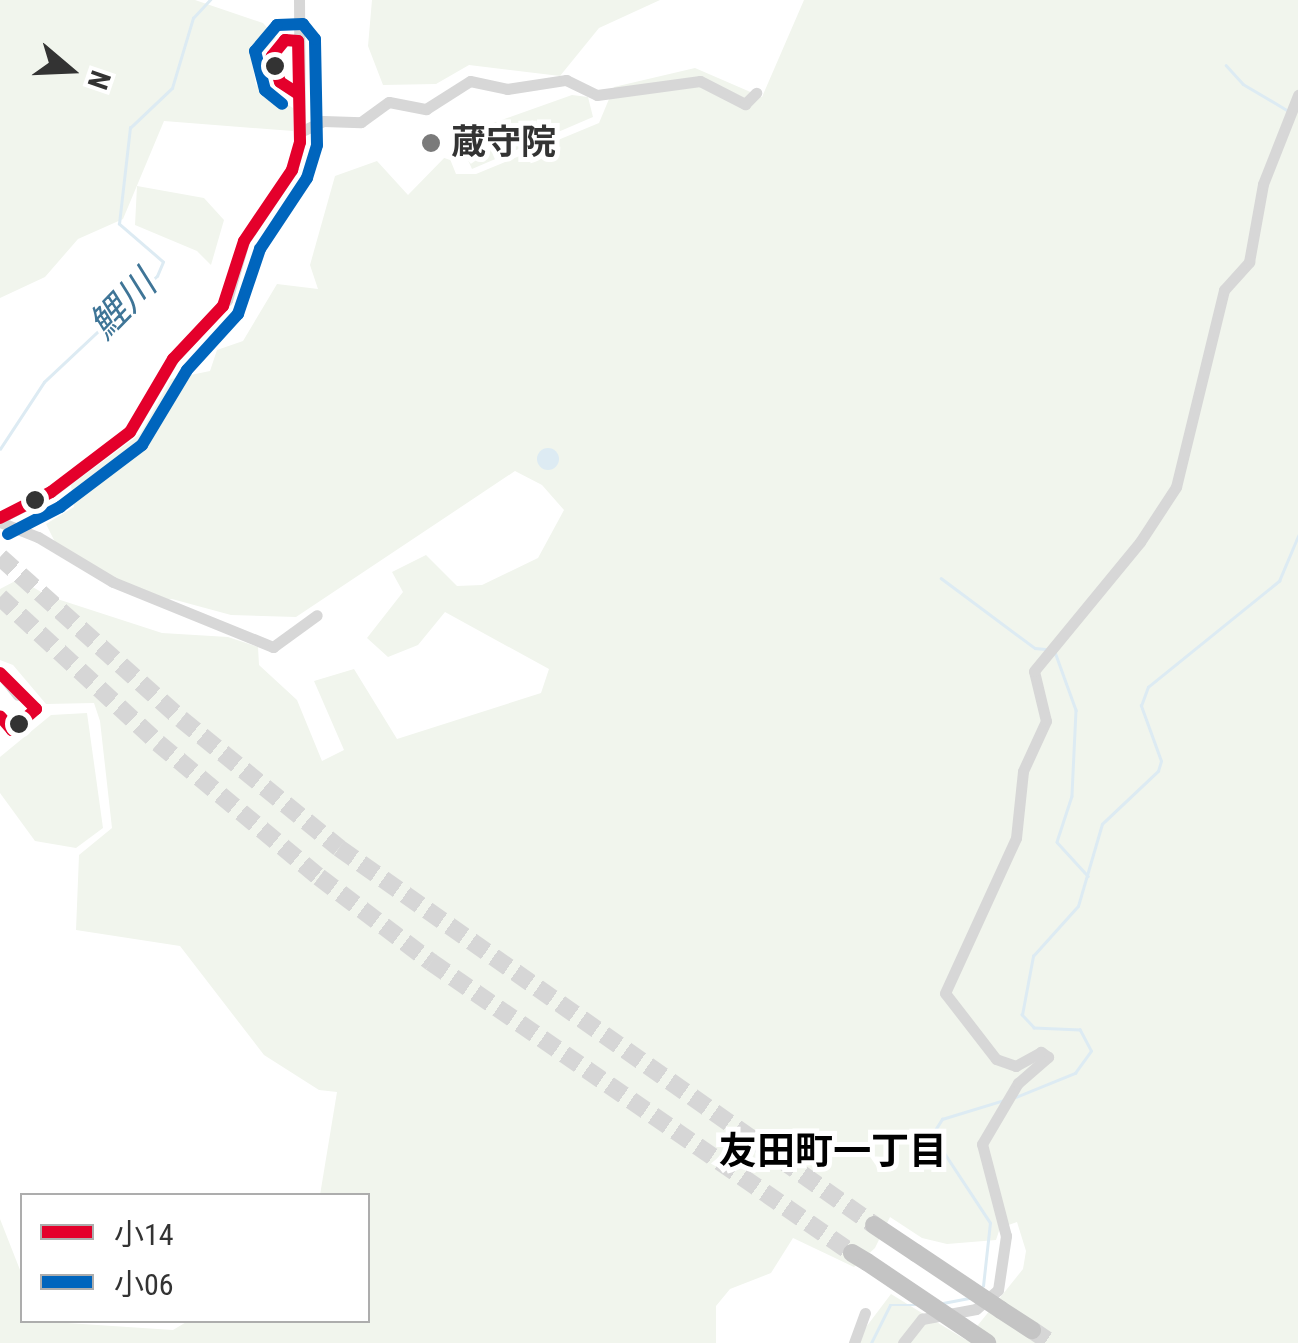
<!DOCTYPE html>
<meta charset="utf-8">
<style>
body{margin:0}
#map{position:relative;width:1298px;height:1343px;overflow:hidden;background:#fff;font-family:"Roboto Condensed","Noto Sans JP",sans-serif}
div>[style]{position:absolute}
.green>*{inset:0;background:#f1f5ed}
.water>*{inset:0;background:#ddebf3}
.round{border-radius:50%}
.stream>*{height:2.5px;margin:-1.25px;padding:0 1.25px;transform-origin:1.25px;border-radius:1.25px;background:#ddebf3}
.highway-tunnel>*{height:18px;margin-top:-9px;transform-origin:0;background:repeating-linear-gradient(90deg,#d6d6d6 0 18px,transparent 0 27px)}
.minor>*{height:11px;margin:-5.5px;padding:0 5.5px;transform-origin:5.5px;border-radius:5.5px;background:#d7d7d7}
.highway>*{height:18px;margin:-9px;padding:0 9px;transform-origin:9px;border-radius:9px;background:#c4c4c4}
.highway-bridge>*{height:18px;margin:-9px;padding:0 9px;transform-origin:9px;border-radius:9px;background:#c4c4c4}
.bus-1>*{height:12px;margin:-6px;padding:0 6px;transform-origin:6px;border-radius:6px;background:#e4002b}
.bus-2>*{height:12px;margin:-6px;padding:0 6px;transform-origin:6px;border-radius:6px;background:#0065bd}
.dots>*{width:28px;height:28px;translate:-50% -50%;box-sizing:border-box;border:5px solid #fff;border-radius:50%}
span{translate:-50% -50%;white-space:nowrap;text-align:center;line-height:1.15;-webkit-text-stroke:10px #fff;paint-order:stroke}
.poi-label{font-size:35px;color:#333;font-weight:700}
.left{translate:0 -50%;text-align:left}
.water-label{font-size:38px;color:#3f7597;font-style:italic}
.neighbourhood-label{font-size:38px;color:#000;font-weight:700}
.legend{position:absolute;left:20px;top:1193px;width:350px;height:130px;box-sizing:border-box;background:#fff;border:2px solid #adadad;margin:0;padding:12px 18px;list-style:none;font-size:30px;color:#333}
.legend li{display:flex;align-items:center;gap:20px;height:50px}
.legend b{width:50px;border:2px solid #adadad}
.north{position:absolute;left:20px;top:20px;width:100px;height:100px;-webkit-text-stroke:8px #fff;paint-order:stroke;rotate:109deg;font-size:28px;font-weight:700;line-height:40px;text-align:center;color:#333}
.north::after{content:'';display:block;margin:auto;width:35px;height:45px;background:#333;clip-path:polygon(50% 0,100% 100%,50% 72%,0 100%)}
</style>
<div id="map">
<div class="green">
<div style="clip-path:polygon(0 0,195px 0,263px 23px,276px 38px,252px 62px,256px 85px,293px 108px,293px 131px,164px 121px,123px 219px,78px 239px,45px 277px,0 298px)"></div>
<div style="clip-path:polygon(372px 0,660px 0,599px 28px,560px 76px,469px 65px,436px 84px,383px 85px,368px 46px)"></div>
<div style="clip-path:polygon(804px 0,1298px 0,1298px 1343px,854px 1343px,891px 1294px,966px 1340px,1023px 1269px,1026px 1251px,1017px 1222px,1000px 1228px,996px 1240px,947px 1244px,922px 1238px,890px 1217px,875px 1248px,854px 1267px,793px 1238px,771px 1273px,730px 1289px,716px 1306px,716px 1343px,0 1343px,0 1219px,22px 1275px,22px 1320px,173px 1330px,188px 1321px,368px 1320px,368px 1196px,320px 1195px,337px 1092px,319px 1090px,264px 1055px,180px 946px,76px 930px,79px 855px,112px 828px,100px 721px,94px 703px,46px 704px,13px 665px,0 660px,0 589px,19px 579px,48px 596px,162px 633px,228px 637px,258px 647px,259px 665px,297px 700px,322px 761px,344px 750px,314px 681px,354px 669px,397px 739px,541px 693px,549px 669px,445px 612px,418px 645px,388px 657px,367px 638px,403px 592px,392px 572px,426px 555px,457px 586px,482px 585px,538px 558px,564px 510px,542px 485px,515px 471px,296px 617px,231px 615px,172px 599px,152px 603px,61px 554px,46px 524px,74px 507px,71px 485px,140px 434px,171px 379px,210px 371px,217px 350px,243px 341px,277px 284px,318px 289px,310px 265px,335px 176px,377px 161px,408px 195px,448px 154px,456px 174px,476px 174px,599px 123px,614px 87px,695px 68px,762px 97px)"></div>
<div style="clip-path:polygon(572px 95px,588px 97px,593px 117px,472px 169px,457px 136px)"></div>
<div style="clip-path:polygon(137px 186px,204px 198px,224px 220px,211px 265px,197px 251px,135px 225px)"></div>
<div style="clip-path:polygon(87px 713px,103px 828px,76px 848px,35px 841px,0 793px,0 757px,51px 715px)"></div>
</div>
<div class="water">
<div class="round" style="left:537px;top:448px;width:22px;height:22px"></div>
</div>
<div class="stream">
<div style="left:1226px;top:65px;width:25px;rotate:48deg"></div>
<div style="left:1243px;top:84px;width:51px;rotate:30.6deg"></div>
<div style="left:0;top:449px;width:80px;rotate:-56.7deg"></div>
<div style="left:44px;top:382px;width:155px;rotate:-43.2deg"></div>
<div style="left:157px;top:276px;width:15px;rotate:-67deg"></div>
<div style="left:163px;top:262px;width:58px;rotate:-139.2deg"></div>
<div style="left:119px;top:224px;width:97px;rotate:-83.5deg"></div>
<div style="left:130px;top:128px;width:58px;rotate:-43.6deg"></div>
<div style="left:172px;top:88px;width:73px;rotate:-73.3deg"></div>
<div style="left:193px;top:18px;width:25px;rotate:-47deg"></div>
<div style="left:941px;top:578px;width:117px;rotate:36.7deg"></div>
<div style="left:1035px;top:648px;width:10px;rotate:6deg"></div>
<div style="left:1055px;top:652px;width:62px;rotate:70.1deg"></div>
<div style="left:1076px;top:710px;width:86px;rotate:92.7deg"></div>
<div style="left:1072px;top:796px;width:48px;rotate:108.1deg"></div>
<div style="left:1057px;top:842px;width:46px;rotate:47.6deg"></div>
<div style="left:1016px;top:1097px;width:64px;rotate:-22.1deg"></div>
<div style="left:1075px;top:1073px;width:27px;rotate:-54deg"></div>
<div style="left:1091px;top:1051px;width:24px;rotate:-118deg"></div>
<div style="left:1080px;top:1030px;width:46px;rotate:-177.5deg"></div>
<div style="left:1034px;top:1028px;width:18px;rotate:-133deg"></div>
<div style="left:1022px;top:1015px;width:60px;rotate:-79.4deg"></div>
<div style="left:1033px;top:956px;width:67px;rotate:-48deg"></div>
<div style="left:1078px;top:906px;width:85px;rotate:-73.7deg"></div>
<div style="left:1102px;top:824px;width:77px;rotate:-43.4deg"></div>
<div style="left:1158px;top:771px;width:10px;rotate:-73deg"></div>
<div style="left:1161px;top:761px;width:59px;rotate:-110deg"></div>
<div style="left:1141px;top:706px;width:20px;rotate:-70deg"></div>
<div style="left:1148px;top:687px;width:169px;rotate:-39deg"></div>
<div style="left:1279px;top:581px;width:49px;rotate:-67.1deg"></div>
<div style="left:983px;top:1286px;width:63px;rotate:-83.7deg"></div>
<div style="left:990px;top:1223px;width:105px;rotate:-123.4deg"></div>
<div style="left:932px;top:1135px;width:19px;rotate:-58deg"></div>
<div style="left:942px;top:1119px;width:65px;rotate:-17deg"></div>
<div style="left:943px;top:1303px;width:26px;rotate:-11deg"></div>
<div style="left:871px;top:1343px;width:42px;rotate:-63.4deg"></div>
<div style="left:890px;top:1305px;width:25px"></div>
</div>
<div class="highway-tunnel">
<div style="left:0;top:557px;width:243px;rotate:41.8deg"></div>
<div style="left:181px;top:719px;width:204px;rotate:39.2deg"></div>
<div style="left:339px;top:848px;width:654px;rotate:35.17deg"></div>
<div style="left:0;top:597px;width:215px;rotate:42.7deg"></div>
<div style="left:158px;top:743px;width:209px;rotate:39.8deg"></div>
<div style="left:319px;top:877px;width:141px;rotate:37.2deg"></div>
<div style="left:431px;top:962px;width:512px;rotate:34.65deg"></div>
<div style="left:1032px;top:1330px;width:23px;rotate:34deg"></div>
</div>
<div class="minor">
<div style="left:302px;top:131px;width:23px;rotate:-25deg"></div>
<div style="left:323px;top:121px;width:38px;rotate:2deg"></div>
<div style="left:361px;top:122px;width:34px;rotate:-36deg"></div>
<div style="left:389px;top:102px;width:38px;rotate:11deg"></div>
<div style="left:426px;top:109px;width:52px;rotate:-32.5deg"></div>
<div style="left:470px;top:81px;width:38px;rotate:12deg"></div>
<div style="left:507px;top:89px;width:60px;rotate:-8.7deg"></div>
<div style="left:566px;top:80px;width:34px;rotate:26deg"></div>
<div style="left:597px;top:95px;width:104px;rotate:-7.7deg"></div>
<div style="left:700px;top:81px;width:51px;rotate:27.1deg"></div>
<div style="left:745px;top:104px;width:16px;rotate:-45deg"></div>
<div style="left:0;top:518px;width:57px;rotate:-27deg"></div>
<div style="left:51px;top:492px;width:99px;rotate:-37.2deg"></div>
<div style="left:130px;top:432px;width:85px;rotate:-59.5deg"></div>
<div style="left:173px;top:359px;width:80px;rotate:-47.5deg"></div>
<div style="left:227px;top:300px;width:61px;rotate:-73.9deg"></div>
<div style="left:244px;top:241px;width:86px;rotate:-55.9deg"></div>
<div style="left:292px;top:170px;width:29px;rotate:-74deg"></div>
<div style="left:300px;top:142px;width:142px;rotate:-90.4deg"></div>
<div style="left:0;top:522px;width:41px;rotate:21.5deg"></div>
<div style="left:38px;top:537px;width:87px;rotate:31deg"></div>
<div style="left:113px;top:582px;width:173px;rotate:22.1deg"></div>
<div style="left:273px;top:647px;width:54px;rotate:-36deg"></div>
<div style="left:0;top:673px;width:28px;rotate:51deg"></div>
<div style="left:854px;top:1343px;width:32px;rotate:-70deg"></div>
<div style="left:903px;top:1343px;width:31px;rotate:-52deg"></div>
<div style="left:922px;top:1319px;width:55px;rotate:-10.5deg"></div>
<div style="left:976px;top:1309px;width:29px;rotate:-41deg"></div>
<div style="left:998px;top:1290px;width:55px;rotate:-81.6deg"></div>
<div style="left:1006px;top:1236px;width:95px;rotate:-104.6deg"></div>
<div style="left:982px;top:1144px;width:71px;rotate:-59.5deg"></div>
<div style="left:1018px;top:1083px;width:40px;rotate:-41deg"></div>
<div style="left:1048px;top:1057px;width:9px;rotate:-144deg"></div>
<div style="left:1041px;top:1052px;width:29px;rotate:151deg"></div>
<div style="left:1016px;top:1066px;width:21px;rotate:-161deg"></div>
<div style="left:996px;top:1059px;width:83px;rotate:-127.7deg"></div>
<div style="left:945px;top:993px;width:170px;rotate:-65.4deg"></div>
<div style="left:1016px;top:838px;width:67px;rotate:-84deg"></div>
<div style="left:1023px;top:771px;width:55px;rotate:-65.3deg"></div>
<div style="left:1046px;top:721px;width:51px;rotate:-103.5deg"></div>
<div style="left:1034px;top:671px;width:167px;rotate:-50.6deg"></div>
<div style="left:1140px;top:542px;width:66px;rotate:-56.8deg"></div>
<div style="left:1176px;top:487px;width:203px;rotate:-76.3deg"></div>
<div style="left:1224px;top:290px;width:38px;rotate:-48deg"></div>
<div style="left:1249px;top:262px;width:79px;rotate:-79.8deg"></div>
<div style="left:1263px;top:184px;width:96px;rotate:-68.5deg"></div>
</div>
<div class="highway">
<div style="left:874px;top:1225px;width:50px;rotate:33.7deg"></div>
<div style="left:852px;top:1253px;width:17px;rotate:31deg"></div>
<div style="left:1001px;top:1310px;width:37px;rotate:33deg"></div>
</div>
<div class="highway-bridge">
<div style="left:916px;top:1253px;width:102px;rotate:33.8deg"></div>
<div style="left:867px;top:1262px;width:145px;rotate:34deg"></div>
</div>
<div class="bus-1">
<div style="left:0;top:518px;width:57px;rotate:-27deg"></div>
<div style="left:51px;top:492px;width:99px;rotate:-37.2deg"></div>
<div style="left:130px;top:432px;width:85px;rotate:-59.5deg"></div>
<div style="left:173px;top:359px;width:73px;rotate:-46.7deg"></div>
<div style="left:223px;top:306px;width:68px;rotate:-72.1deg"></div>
<div style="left:244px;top:241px;width:86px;rotate:-55.9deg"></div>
<div style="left:292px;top:170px;width:29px;rotate:-74deg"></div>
<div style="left:300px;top:142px;width:101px;rotate:-91.1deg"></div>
<div style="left:298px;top:41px;width:13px;rotate:-176deg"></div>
<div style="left:285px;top:40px;width:21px;rotate:129deg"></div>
<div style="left:272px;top:56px;width:27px;rotate:73deg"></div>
<div style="left:280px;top:82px;width:20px;rotate:33deg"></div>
<div style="left:0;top:673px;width:51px;rotate:45deg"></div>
<div style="left:36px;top:709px;width:32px;rotate:139deg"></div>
<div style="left:12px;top:730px;width:18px;rotate:-131deg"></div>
</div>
<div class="bus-2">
<div style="left:8px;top:534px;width:59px;rotate:-27.4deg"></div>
<div style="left:60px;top:507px;width:103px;rotate:-37.1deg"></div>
<div style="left:142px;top:445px;width:87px;rotate:-59deg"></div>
<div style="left:187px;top:370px;width:76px;rotate:-47.7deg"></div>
<div style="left:238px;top:314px;width:69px;rotate:-71.3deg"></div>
<div style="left:260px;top:249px;width:85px;rotate:-56.5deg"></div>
<div style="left:307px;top:178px;width:34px;rotate:-73deg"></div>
<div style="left:317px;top:145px;width:106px;rotate:-91.1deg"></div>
<div style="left:315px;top:39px;width:19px;rotate:-129deg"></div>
<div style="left:303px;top:24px;width:26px;rotate:178deg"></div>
<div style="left:277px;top:25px;width:34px;rotate:130deg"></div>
<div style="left:255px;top:51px;width:40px;rotate:75.6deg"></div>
<div style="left:265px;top:90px;width:22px;rotate:39deg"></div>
</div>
<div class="dots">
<div style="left:275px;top:66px;background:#333"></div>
<div style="left:431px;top:143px;background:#7a7a7a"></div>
<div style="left:35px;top:500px;background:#333"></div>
<div style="left:19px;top:724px;background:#333"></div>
</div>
<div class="poi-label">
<span class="left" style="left:451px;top:143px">蔵守院</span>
</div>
<div class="water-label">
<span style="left:123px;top:305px;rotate:-46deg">鯉川</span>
</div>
<div class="neighbourhood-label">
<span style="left:833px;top:1152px">友田町一丁目</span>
</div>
<ul class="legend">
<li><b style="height:12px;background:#e4002b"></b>小14</li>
<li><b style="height:12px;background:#0065bd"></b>小06</li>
</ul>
<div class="north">N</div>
</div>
